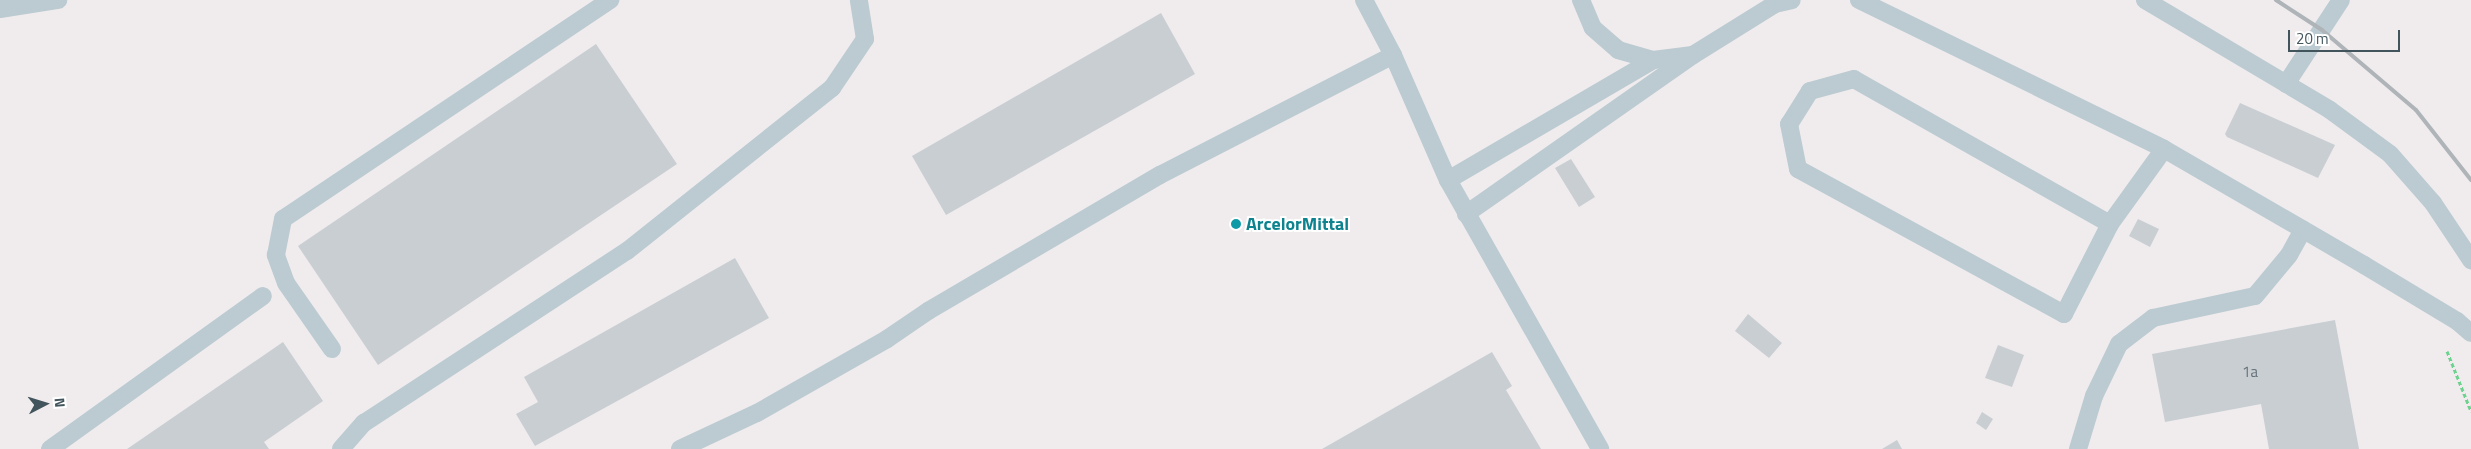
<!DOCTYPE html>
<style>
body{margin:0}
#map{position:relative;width:2471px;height:449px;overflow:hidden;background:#f0eced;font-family:"Titillium Web",sans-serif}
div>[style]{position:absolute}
.building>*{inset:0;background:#c8ced2}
.path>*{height:3px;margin-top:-1.5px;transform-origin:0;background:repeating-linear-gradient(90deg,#6bd38d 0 4px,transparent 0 6.5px)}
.lane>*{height:18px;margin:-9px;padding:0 9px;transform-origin:9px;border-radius:9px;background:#bbcbd1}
.rail>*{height:4px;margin:-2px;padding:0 2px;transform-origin:2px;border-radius:2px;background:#aeb4b8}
.dots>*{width:14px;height:14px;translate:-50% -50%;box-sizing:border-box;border:2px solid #fff;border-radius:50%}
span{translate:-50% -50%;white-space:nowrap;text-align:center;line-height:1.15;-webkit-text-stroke:4px #fff;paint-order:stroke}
.number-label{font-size:15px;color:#64737a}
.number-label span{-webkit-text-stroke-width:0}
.culture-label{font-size:18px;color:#0d838f;font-weight:700}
.left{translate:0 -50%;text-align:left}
.north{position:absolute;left:20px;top:379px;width:50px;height:50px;-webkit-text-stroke:4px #fff;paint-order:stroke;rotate:85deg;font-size:14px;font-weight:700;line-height:20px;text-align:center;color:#43555c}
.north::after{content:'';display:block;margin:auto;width:18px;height:22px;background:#43555c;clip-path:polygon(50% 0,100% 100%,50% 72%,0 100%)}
.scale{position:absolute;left:2288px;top:30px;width:112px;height:22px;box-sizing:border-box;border:2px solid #43555c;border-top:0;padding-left:6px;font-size:15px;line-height:18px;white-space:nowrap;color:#43555c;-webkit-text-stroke:4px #fff;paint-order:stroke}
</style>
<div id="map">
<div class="building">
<div style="clip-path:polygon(1161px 13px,1195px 74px,946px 215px,912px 156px)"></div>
<div style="clip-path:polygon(596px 44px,677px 164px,378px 365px,298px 246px)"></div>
<div style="clip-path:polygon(2240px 103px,2335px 145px,2318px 178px,2227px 137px,2225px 134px)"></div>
<div style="clip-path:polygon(1571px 159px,1595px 197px,1579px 207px,1555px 168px)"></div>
<div style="clip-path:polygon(2138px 219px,2159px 229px,2150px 247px,2129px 236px)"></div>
<div style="clip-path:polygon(735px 258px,769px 318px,535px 446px,516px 414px,538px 402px,524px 377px)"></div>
<div style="clip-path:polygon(1748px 314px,1782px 343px,1769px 358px,1735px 331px)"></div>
<div style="clip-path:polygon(2335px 320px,2359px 449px,2269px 449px,2261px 404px,2165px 422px,2152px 354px)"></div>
<div style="clip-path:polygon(283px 342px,323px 401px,264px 442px,269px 449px,127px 449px)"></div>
<div style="clip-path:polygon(1998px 345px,2024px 355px,2012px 387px,1985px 378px)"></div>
<div style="clip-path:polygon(1492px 352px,1512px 386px,1506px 390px,1541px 449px,1322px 449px)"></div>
<div style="clip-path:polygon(1982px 412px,1993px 419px,1986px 430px,1976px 423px)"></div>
<div style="clip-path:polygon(1897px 440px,1902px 449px,1882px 449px)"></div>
</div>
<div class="path">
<div style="left:2447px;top:351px;width:65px;rotate:68.2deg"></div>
</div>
<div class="lane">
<div style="left:1364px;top:0;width:62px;rotate:62.2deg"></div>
<div style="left:1393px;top:55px;width:137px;rotate:66.3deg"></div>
<div style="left:1448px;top:180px;width:309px;rotate:60.5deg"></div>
<div style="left:1581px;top:0;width:30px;rotate:67deg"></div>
<div style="left:1593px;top:28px;width:33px;rotate:41deg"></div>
<div style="left:1618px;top:50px;width:36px;rotate:16deg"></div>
<div style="left:1653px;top:60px;width:40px;rotate:-7.1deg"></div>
<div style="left:1693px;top:55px;width:97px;rotate:-31.9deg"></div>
<div style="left:1775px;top:4px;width:17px;rotate:-13deg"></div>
<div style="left:1859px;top:0;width:339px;rotate:26deg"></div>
<div style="left:2164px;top:149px;width:231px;rotate:30.1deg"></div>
<div style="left:2364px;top:265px;width:109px;rotate:31.1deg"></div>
<div style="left:2457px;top:321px;width:18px;rotate:41deg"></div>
<div style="left:2145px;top:0;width:215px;rotate:30.7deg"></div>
<div style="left:2330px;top:110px;width:74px;rotate:36.3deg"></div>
<div style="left:2390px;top:154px;width:65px;rotate:48.7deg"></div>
<div style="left:2433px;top:203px;width:69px;rotate:56.3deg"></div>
<div style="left:0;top:9px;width:59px;rotate:-8.8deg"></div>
<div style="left:2286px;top:84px;width:100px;rotate:-56.8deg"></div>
<div style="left:1448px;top:180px;width:238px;rotate:-30.3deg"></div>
<div style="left:1466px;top:214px;width:277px;rotate:-35deg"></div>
<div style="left:2110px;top:224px;width:294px;rotate:-150.5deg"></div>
<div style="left:1854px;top:79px;width:46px;rotate:164.7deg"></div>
<div style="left:1810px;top:91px;width:39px;rotate:122deg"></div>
<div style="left:1789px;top:124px;width:46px;rotate:78.7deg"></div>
<div style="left:1798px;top:169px;width:303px;rotate:28.6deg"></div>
<div style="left:2064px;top:314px;width:101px;rotate:-62.9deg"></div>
<div style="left:2110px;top:224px;width:92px;rotate:-54.2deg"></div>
<div style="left:332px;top:349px;width:80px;rotate:-124.9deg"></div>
<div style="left:286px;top:283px;width:30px;rotate:-110deg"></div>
<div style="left:276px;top:255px;width:37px;rotate:-79deg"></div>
<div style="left:283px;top:219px;width:394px;rotate:-33.8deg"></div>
<div style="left:50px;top:449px;width:262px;rotate:-35.7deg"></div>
<div style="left:341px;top:449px;width:35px;rotate:-49deg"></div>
<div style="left:364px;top:423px;width:314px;rotate:-33.2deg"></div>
<div style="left:627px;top:251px;width:262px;rotate:-38.5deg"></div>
<div style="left:832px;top:88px;width:59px;rotate:-56deg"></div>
<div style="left:865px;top:39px;width:39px;rotate:-99deg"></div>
<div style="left:680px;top:449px;width:85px;rotate:-25.1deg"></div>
<div style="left:757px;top:413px;width:150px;rotate:-29.6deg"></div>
<div style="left:887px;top:339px;width:50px;rotate:-34.3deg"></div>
<div style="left:928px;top:311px;width:269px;rotate:-30.4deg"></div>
<div style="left:1160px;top:175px;width:262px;rotate:-27.2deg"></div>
<div style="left:2078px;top:449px;width:55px;rotate:-73.2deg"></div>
<div style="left:2094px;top:396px;width:58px;rotate:-64.3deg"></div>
<div style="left:2119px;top:344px;width:43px;rotate:-37.4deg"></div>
<div style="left:2153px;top:318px;width:104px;rotate:-12.2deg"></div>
<div style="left:2255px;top:296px;width:53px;rotate:-50.3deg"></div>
<div style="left:2289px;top:255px;width:29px;rotate:-61deg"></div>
</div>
<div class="rail">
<div style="left:2276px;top:0;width:55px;rotate:33.1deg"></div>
<div style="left:2322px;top:30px;width:123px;rotate:40.4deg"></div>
<div style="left:2416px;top:110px;width:89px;rotate:51.8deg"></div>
</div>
<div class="dots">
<div style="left:1236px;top:224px;background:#0f9aa8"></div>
</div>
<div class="number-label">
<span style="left:2250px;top:372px">1a</span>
</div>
<div class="culture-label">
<span class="left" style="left:1246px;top:224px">ArcelorMittal</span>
</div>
<div class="north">N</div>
<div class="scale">20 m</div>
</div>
